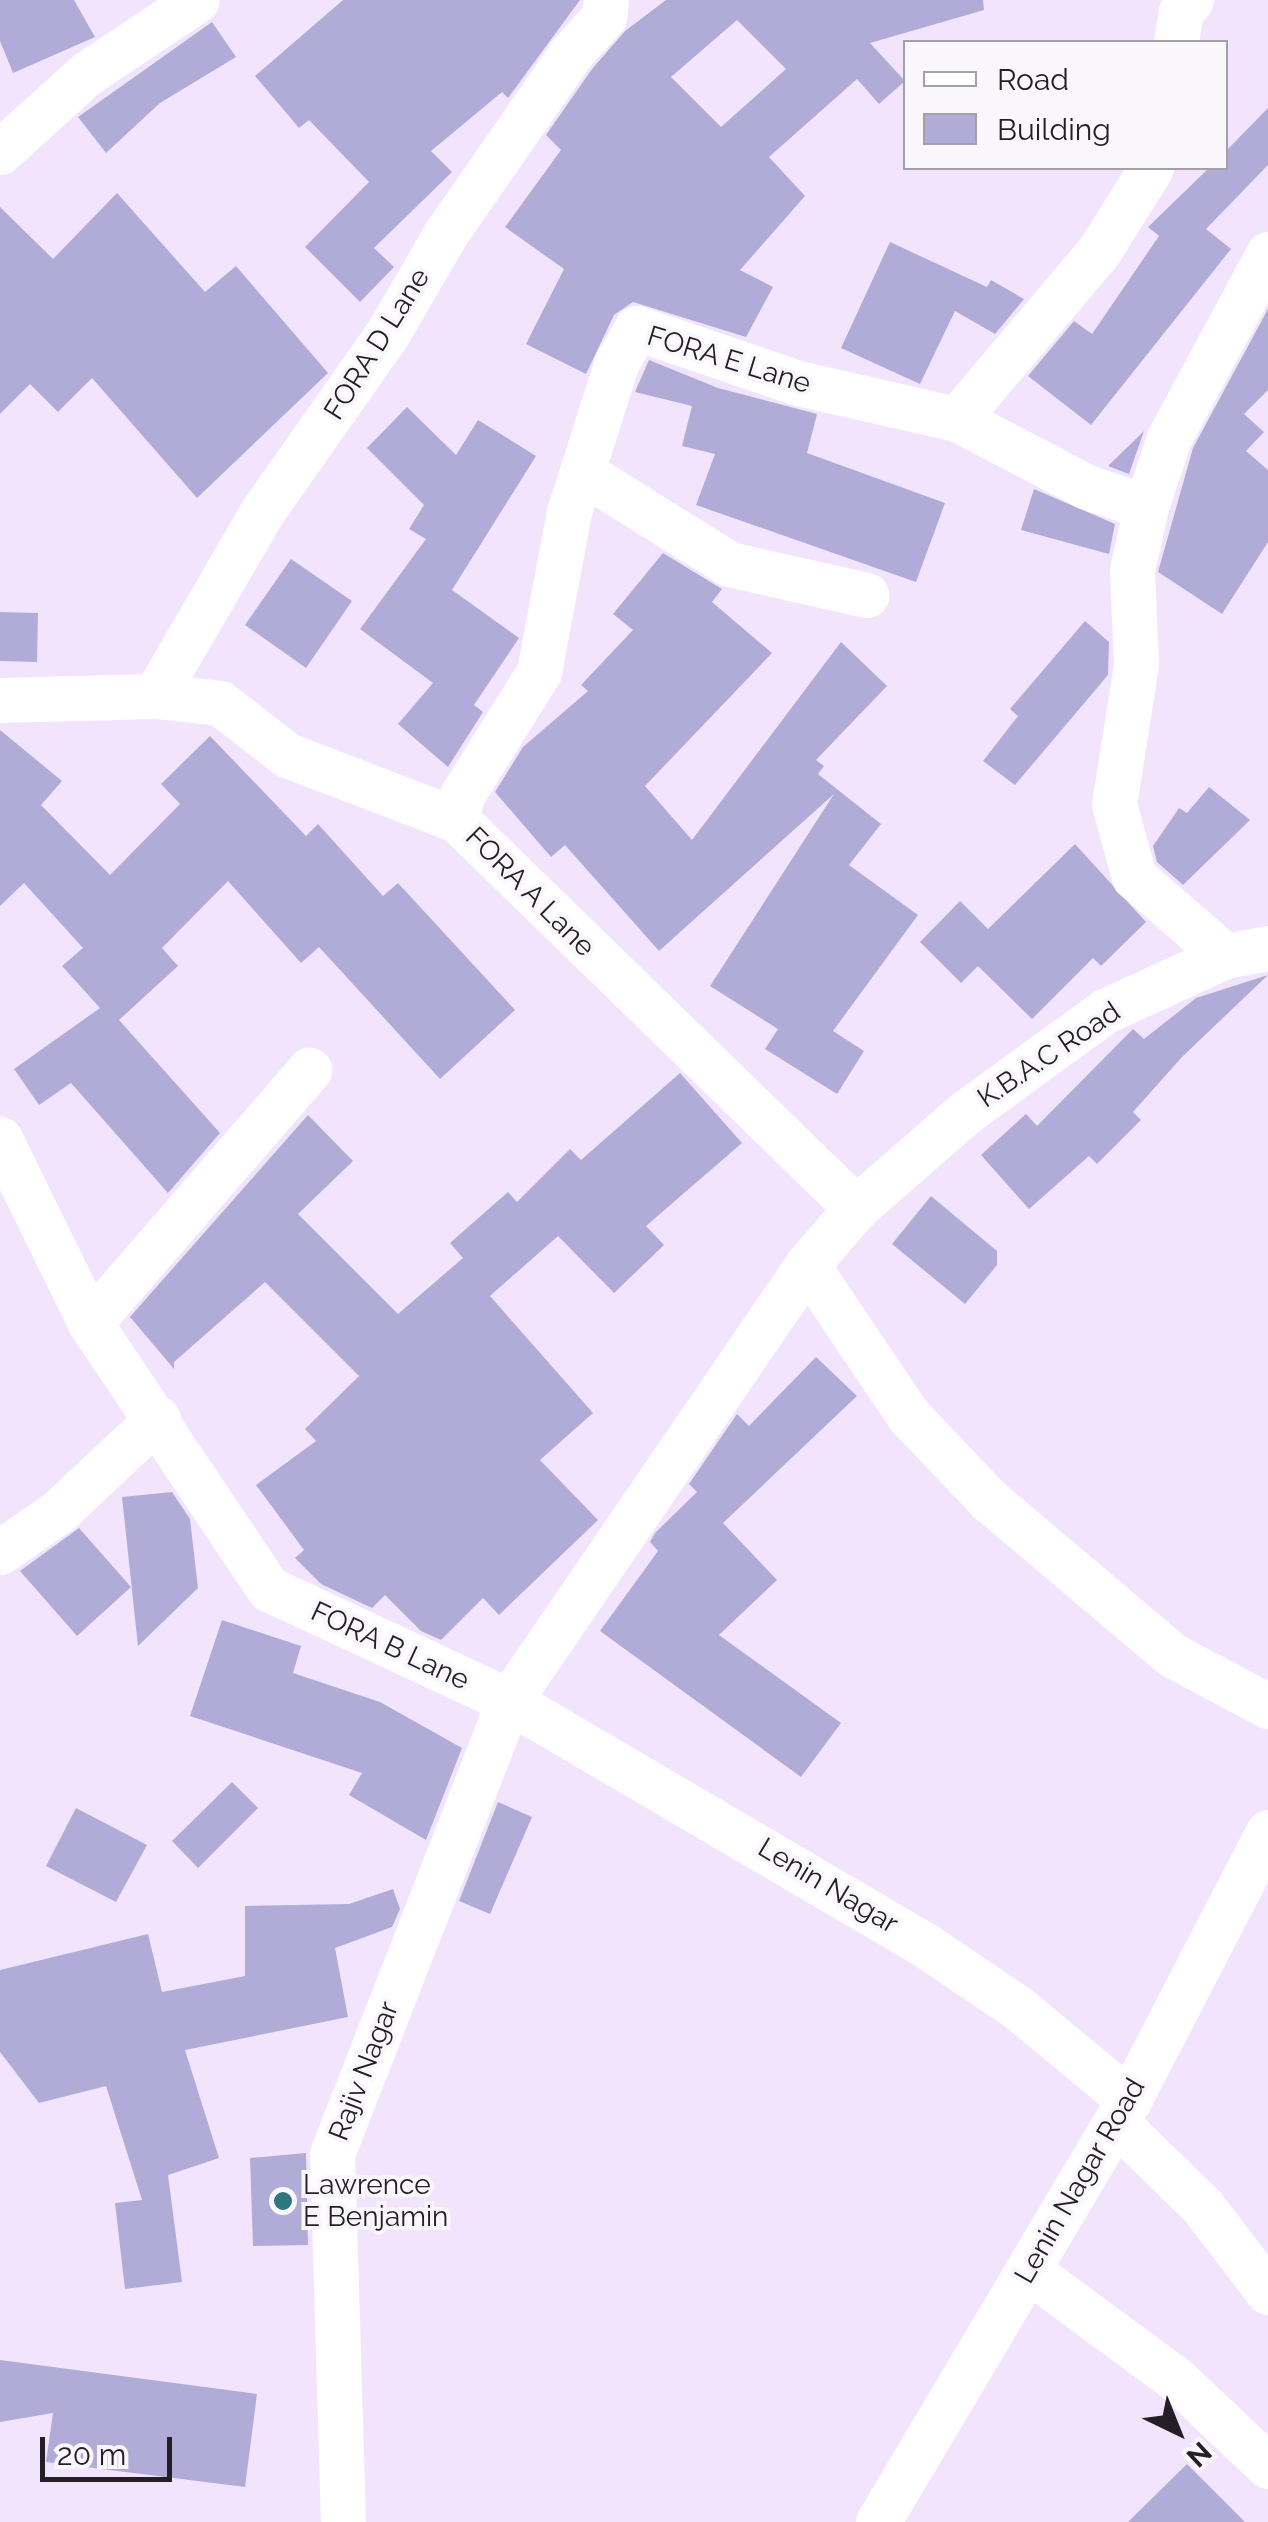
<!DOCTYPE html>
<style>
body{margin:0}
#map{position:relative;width:1268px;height:2522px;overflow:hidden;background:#f3e4fe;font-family:Raleway,sans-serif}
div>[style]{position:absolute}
.building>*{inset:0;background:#b1acd7}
.street>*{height:45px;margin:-22.5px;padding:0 22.5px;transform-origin:22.5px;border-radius:22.5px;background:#fff}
.dots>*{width:28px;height:28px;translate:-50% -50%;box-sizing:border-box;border:5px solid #faf7fc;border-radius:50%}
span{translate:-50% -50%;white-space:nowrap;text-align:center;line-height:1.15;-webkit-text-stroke:8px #faf7fc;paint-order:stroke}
.street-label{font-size:28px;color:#241e27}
.poi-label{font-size:28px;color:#241e27}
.left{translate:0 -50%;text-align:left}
.legend{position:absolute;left:903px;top:40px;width:325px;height:130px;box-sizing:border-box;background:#faf7fc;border:2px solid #a4a0a7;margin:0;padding:12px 18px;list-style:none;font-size:30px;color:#241e27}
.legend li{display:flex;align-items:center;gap:20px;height:50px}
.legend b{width:50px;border:2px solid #a4a0a7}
.north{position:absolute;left:1128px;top:2382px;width:100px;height:100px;-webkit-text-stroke:8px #faf7fc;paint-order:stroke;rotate:137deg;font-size:28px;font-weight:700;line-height:40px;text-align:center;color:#241e27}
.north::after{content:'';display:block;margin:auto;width:35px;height:45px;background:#241e27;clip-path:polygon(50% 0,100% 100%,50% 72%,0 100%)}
.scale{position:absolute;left:40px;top:2437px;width:132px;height:45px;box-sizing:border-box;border:5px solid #241e27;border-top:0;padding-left:12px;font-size:30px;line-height:35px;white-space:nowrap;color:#241e27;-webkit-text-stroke:8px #faf7fc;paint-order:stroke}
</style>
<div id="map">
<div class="building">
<div style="clip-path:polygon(0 0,74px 0,95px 37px,13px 73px,0 41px)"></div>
<div style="clip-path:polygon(343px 0,580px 0,508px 98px,502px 92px,431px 151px,452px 172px,374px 248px,394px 267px,360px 302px,305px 247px,369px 182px,309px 120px,299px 128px,255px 76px)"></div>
<div style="clip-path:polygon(evenodd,666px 0,983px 0,984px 10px,870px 43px,905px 81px,879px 104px,857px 79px,769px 157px,805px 196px,740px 270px,773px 287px,746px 337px,633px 302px,614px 315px,586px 374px,526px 344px,564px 269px,505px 227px,561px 150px,546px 135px,592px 69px,625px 31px,666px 0,737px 20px,786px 69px,721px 127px,671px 77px,737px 20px)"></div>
<div style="clip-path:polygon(212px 22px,236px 57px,160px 103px,106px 153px,78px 117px)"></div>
<div style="clip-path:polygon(1268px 108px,1268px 165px,1206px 229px,1231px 249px,1091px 425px,1028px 376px,1074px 321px,1092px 334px,1159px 236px,1148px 227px,1209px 168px,1226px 168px,1226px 151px)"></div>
<div style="clip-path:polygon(117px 193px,205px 292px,236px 266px,328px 373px,197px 498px,92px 378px,58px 412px,30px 384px,0 414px,0 207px,53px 259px)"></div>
<div style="clip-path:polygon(890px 242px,987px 287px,991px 280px,1024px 299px,995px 334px,955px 311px,920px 384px,841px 348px)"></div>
<div style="clip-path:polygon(1268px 309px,1268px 390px,1244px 414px,1264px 432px,1246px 451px,1268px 470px,1268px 542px,1222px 614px,1158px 572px,1193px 448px)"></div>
<div style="clip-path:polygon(649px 360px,718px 388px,817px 414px,807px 453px,945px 503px,916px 582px,696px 505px,715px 454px,682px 446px,692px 406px,635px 392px)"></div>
<div style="clip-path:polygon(407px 407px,456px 455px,478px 420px,536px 456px,452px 590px,519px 638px,474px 705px,483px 712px,448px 767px,398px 724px,433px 683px,360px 629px,426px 539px,409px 529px,424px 505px,367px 448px)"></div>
<div style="clip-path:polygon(1144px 431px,1129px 474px,1108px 466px)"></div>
<div style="clip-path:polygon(1034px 489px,1115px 524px,1109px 554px,1021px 530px)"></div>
<div style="clip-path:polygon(663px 553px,722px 589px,712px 602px,772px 653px,645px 786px,692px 840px,841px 642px,887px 686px,816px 760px,824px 766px,818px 774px,881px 824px,849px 865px,918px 915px,833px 1031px,864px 1051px,837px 1094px,765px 1049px,778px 1029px,710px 986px,834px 794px,659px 951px,565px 845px,551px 857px,495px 792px,523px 747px,588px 691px,581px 685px,633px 630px,613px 614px)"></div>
<div style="clip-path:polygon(291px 559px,352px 601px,306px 668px,245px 625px)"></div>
<div style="clip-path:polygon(0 612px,38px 613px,37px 662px,0 661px)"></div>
<div style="clip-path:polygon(1085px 621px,1109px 642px,1108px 675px,1015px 785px,983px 761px,1018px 716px,1010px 709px)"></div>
<div style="clip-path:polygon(0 730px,62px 781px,41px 805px,110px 875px,180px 804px,161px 784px,210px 736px,306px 836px,318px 824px,383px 896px,398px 883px,515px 1010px,440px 1079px,319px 947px,301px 963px,228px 881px,162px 948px,178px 966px,119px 1020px,220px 1133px,168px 1193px,71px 1083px,39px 1105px,14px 1069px,100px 1008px,62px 966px,83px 948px,24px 883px,0 906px)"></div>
<div style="clip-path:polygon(1209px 787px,1250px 820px,1183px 885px,1157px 862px,1153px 846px,1179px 808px,1187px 813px)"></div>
<div style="clip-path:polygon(1075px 844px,1146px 922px,1101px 966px,1093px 958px,1032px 1019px,978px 966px,961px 983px,920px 942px,960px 901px,988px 929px)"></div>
<div style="clip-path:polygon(1268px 975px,1182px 1057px,1133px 1112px,1141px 1120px,1097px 1164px,1089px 1156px,1029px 1209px,981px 1155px,1026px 1114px,1037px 1126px,1133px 1029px,1144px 1039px,1196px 998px)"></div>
<div style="clip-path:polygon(680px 1073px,742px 1143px,646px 1226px,664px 1245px,614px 1293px,558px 1236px,490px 1296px,593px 1413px,540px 1460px,598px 1520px,499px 1615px,483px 1598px,441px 1640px,421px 1631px,385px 1595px,372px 1608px,321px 1584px,295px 1558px,304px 1550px,256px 1485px,316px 1441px,305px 1429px,359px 1376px,265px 1282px,174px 1362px,174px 1369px,130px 1317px,308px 1115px,353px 1161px,298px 1214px,398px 1314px,463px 1258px,450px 1243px,508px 1192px,517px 1202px,570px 1149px,581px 1160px)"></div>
<div style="clip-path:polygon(931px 1196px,997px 1251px,997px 1265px,965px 1304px,892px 1244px)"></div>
<div style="clip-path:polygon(816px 1357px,857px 1396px,723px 1523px,777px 1580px,719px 1635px,841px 1723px,801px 1777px,600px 1631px,658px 1551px,650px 1542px,655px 1533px,697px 1492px,689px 1484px,737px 1414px,749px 1426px)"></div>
<div style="clip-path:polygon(172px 1492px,190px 1519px,198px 1588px,138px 1646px,122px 1497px)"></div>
<div style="clip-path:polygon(79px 1528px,131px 1587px,77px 1636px,20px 1571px)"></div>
<div style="clip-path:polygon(222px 1620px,301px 1646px,293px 1673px,380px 1702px,462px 1748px,426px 1840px,349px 1795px,362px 1773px,190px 1716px)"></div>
<div style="clip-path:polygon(232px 1782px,258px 1808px,198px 1868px,172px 1841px)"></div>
<div style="clip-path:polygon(498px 1802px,532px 1817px,490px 1914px,459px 1901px)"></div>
<div style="clip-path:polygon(76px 1808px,147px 1845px,116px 1902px,46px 1866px)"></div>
<div style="clip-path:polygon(393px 1889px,400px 1909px,392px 1927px,335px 1948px,348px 2017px,185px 2050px,219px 2158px,168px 2175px,182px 2282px,125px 2289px,115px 2203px,142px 2200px,106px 2086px,39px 2103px,0 2052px,0 1970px,148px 1934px,162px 1992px,245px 1976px,245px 1906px,349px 1904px)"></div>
<div style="clip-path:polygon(306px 2153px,308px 2245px,253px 2246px,250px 2158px)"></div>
<div style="clip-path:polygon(0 2360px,257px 2394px,245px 2487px,46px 2462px,53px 2413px,0 2422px)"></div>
<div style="clip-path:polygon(1187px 2464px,1245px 2522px,1128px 2522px)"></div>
</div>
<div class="street">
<div style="left:1176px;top:42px;width:31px;rotate:-81deg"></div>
<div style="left:1181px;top:11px;width:15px;rotate:-48deg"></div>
<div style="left:0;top:152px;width:116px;rotate:-42.2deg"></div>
<div style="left:86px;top:74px;width:133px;rotate:-33.7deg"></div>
<div style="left:957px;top:419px;width:220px;rotate:-49.8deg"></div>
<div style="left:1099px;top:251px;width:98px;rotate:-57.9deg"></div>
<div style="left:582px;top:472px;width:173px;rotate:32deg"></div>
<div style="left:729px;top:564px;width:141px;rotate:12.7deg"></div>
<div style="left:155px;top:696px;width:213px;rotate:-59.8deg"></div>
<div style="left:262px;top:512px;width:221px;rotate:-54.9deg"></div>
<div style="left:389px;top:331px;width:113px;rotate:-59.8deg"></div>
<div style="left:446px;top:233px;width:219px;rotate:-55.2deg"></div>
<div style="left:571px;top:53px;width:49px;rotate:-47.5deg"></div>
<div style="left:604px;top:17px;width:17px;rotate:-83deg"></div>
<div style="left:0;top:700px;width:155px;rotate:-1.5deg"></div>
<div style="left:155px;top:696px;width:65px;rotate:6.1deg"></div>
<div style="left:220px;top:703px;width:85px;rotate:37.8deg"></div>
<div style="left:287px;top:755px;width:182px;rotate:20.9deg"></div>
<div style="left:457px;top:820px;width:557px;rotate:44.2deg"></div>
<div style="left:457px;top:820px;width:25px;rotate:-79deg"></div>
<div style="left:462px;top:795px;width:145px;rotate:-58deg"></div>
<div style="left:539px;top:672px;width:163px;rotate:-79.4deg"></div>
<div style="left:569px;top:512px;width:157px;rotate:-72.3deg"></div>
<div style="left:617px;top:362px;width:39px;rotate:-60deg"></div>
<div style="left:637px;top:328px;width:170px;rotate:18.9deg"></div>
<div style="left:798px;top:383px;width:163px;rotate:12.8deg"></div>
<div style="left:957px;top:419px;width:147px;rotate:27.6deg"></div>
<div style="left:1087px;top:487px;width:62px;rotate:18.7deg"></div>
<div style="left:1225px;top:956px;width:121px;rotate:-139deg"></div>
<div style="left:1134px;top:877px;width:76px;rotate:-105.3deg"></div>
<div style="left:1114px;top:804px;width:141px;rotate:-81deg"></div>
<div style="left:1136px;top:665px;width:95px;rotate:-92.4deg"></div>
<div style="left:1132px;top:570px;width:65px;rotate:-77.5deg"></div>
<div style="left:1146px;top:507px;width:73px;rotate:-71.6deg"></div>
<div style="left:1169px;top:438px;width:209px;rotate:-61.7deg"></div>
<div style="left:0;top:1139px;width:205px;rotate:63.9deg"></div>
<div style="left:90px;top:1323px;width:321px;rotate:56.1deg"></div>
<div style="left:269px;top:1589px;width:265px;rotate:25deg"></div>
<div style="left:509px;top:1701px;width:528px;rotate:-55.65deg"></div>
<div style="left:807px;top:1265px;width:75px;rotate:-49.3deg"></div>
<div style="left:856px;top:1208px;width:146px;rotate:-41.1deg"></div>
<div style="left:966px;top:1112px;width:172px;rotate:-36deg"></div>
<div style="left:1105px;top:1011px;width:132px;rotate:-24.6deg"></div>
<div style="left:1225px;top:956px;width:44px;rotate:-10.5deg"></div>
<div style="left:807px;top:1265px;width:181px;rotate:56deg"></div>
<div style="left:908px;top:1415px;width:119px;rotate:46.4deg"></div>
<div style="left:990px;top:1501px;width:238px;rotate:40.2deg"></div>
<div style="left:1172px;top:1655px;width:109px;rotate:28deg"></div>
<div style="left:90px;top:1323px;width:335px;rotate:-49.1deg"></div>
<div style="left:0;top:1552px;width:70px;rotate:-34.6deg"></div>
<div style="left:58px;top:1512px;width:137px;rotate:-43.2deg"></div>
<div style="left:1116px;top:2122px;width:122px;rotate:44.3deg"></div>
<div style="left:1203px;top:2207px;width:107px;rotate:52.6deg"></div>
<div style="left:1028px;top:2270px;width:185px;rotate:36.4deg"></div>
<div style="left:1177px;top:2380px;width:125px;rotate:43.4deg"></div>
<div style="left:343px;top:2522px;width:368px;rotate:-91.7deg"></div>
<div style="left:332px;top:2154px;width:486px;rotate:-68.7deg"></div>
<div style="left:509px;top:1701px;width:482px;rotate:30.4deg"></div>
<div style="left:925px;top:1945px;width:111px;rotate:34deg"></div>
<div style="left:1017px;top:2007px;width:146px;rotate:39.7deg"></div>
<div style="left:878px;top:2522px;width:491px;rotate:-59.3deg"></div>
<div style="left:1129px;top:2100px;width:302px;rotate:-62.6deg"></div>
</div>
<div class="dots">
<div style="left:283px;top:2201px;background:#2e777f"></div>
</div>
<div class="street-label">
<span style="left:377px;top:344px;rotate:-58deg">FORA D Lane</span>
<span style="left:729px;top:360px;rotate:17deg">FORA E Lane</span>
<span style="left:530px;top:892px;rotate:45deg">FORA A Lane</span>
<span style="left:1049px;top:1055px;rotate:-34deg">K.B.A.C Road</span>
<span style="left:390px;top:1646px;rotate:25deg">FORA B Lane</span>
<span style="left:828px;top:1886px;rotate:31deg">Lenin Nagar</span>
<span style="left:364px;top:2071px;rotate:-69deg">Rajiv Nagar</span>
<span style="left:1080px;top:2181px;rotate:-60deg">Lenin Nagar Road</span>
</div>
<div class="poi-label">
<span class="left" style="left:303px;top:2201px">Lawrence<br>E Benjamin</span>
</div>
<ul class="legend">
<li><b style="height:12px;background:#fff"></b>Road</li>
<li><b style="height:28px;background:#b1acd7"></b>Building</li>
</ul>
<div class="north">N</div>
<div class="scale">20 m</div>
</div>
